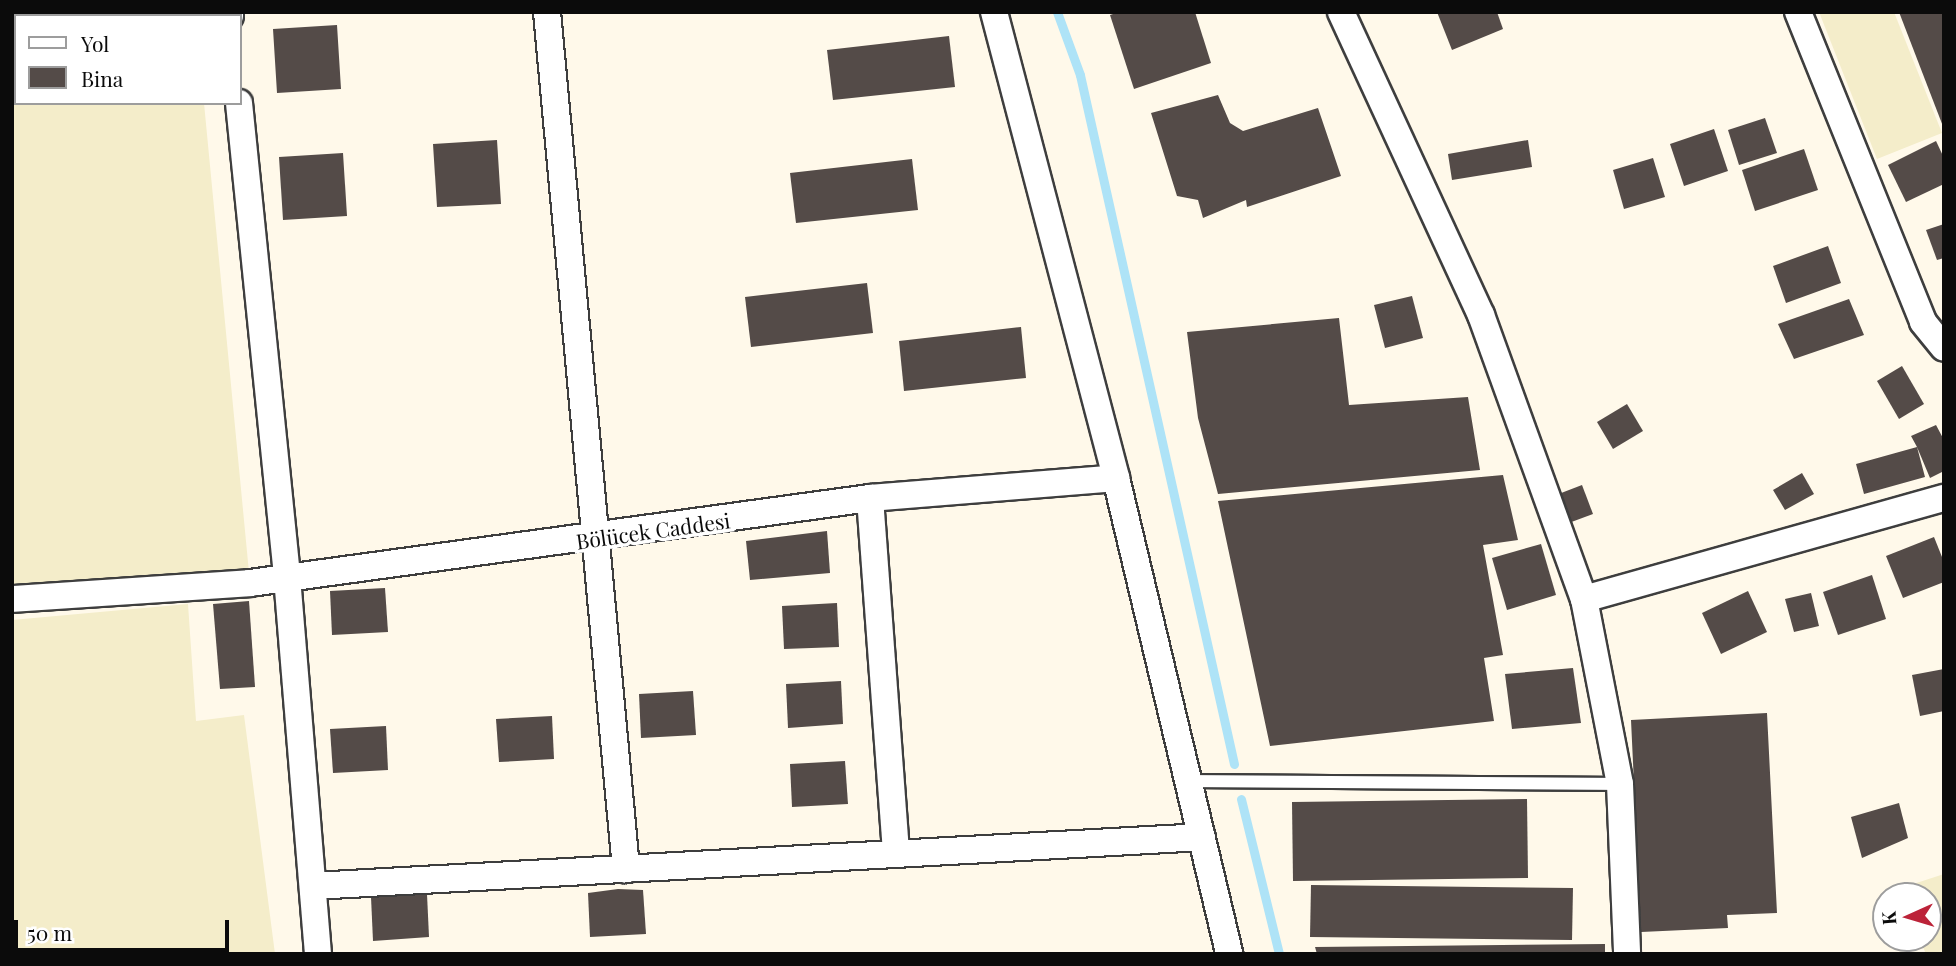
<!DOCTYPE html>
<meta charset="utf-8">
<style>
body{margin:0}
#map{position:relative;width:1956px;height:966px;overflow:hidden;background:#fff9ea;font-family:"Playfair Display",serif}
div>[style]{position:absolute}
.farmland>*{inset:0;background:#f4edca}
.stream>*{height:9px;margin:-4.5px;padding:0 4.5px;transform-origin:4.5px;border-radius:4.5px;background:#aee3f7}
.building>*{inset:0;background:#544b48}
.roads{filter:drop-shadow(2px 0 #3e3e3e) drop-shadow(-2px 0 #3e3e3e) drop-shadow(0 2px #3e3e3e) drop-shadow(0 -2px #3e3e3e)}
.service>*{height:12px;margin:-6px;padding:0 6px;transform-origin:6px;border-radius:6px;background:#fff}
.minor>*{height:26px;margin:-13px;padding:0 13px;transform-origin:13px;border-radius:13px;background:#fff}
span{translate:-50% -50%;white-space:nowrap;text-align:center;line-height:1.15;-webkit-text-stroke:7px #fff;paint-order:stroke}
.street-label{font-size:21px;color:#0b0b0b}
.frame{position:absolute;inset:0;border:14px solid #0b0b0b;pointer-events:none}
.legend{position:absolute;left:14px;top:14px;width:228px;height:91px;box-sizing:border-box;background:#fff;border:2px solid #9d9d9d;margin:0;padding:9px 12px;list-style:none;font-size:21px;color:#0b0b0b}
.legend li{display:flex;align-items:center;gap:14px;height:35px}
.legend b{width:35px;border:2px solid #9d9d9d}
.north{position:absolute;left:1872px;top:882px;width:70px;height:70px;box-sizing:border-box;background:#fff;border:2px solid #9d9d9d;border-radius:50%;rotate:266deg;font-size:19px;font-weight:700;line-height:28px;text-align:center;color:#0b0b0b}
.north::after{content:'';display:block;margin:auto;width:24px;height:32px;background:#bc2339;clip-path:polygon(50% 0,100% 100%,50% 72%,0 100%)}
.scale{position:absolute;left:14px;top:920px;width:215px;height:32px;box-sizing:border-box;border:4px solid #0b0b0b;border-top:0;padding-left:9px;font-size:21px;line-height:24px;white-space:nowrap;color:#0b0b0b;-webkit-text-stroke:5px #fff;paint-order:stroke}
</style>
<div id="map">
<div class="farmland">
<div style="clip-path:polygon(12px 12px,195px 12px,196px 16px,16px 16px,16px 103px,204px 103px,250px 583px,12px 599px)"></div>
<div style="clip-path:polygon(1819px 12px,1894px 12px,1942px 133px,1877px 159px)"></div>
<div style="clip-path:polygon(188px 604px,196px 721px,244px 715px,275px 954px,12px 954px,12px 620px)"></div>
<div style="clip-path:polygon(1944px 874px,1944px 954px,1926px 954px,1919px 938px,1928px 938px,1928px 896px,1901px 896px,1898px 889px)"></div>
</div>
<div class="stream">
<div style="left:1057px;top:12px;width:67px;rotate:69.9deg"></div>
<div style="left:1080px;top:75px;width:706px;rotate:77.4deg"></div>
<div style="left:1241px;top:799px;width:160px;rotate:76.2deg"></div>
</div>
<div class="building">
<div style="clip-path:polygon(1119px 12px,1195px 12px,1211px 63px,1134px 89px,1110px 15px)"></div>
<div style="clip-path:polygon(1437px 12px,1497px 12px,1503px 29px,1452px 50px)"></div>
<div style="clip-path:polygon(1899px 12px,1944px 12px,1944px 129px)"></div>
<div style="clip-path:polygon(337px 25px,341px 89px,277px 93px,273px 29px)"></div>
<div style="clip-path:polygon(949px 36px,955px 87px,833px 100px,827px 50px)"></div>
<div style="clip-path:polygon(1218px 95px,1230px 123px,1243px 131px,1318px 108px,1341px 176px,1247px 207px,1246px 200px,1203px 218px,1198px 200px,1177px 196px,1151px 113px)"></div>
<div style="clip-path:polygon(1765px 118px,1777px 153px,1739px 165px,1728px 130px)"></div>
<div style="clip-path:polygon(1714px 129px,1728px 171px,1684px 186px,1670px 144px)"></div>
<div style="clip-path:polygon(497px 140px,501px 204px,437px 207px,433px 144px)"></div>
<div style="clip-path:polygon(1528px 140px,1532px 167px,1452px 180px,1448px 154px)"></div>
<div style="clip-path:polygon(1936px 141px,1944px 158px,1944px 184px,1906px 202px,1888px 165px)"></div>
<div style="clip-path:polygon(1804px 149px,1818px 190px,1755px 211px,1742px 170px)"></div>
<div style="clip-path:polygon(343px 153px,347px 216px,283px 220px,279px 157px)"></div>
<div style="clip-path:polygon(1653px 158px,1665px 197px,1624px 209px,1613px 170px)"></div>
<div style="clip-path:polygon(912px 159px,918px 210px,796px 223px,790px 173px)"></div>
<div style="clip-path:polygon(1944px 224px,1944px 258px,1937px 260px,1926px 230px)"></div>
<div style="clip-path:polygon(1828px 246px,1841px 283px,1786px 303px,1773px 266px)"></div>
<div style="clip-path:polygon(867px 283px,873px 333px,751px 347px,745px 297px)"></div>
<div style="clip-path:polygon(1412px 296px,1423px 338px,1385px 348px,1374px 305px)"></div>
<div style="clip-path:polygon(1849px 299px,1864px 335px,1794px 359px,1778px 324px)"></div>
<div style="clip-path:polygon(1339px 318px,1349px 405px,1468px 397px,1480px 470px,1218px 494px,1198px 418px,1187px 332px)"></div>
<div style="clip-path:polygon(1021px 327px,1026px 378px,904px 391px,899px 341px)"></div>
<div style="clip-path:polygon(1902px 366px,1924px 404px,1899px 419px,1877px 381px)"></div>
<div style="clip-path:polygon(1627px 404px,1643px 431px,1613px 449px,1597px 422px)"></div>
<div style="clip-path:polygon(1936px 425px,1944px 440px,1944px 471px,1930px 478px,1917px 447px,1925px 477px,1864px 494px,1856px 464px,1917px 447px,1911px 436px)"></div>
<div style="clip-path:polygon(1802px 473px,1814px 494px,1785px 510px,1773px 490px)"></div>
<div style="clip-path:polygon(1503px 475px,1518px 540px,1483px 545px,1503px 655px,1484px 658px,1494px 721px,1270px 746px,1218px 501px)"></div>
<div style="clip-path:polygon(1582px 485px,1593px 514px,1566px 524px,1556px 495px)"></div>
<div style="clip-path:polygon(827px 531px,830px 573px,750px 580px,746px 541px)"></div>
<div style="clip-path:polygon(1934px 537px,1944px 562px,1944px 582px,1903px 598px,1886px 556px)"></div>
<div style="clip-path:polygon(1541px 544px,1556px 595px,1507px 610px,1492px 558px)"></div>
<div style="clip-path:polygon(1872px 575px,1886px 619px,1838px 635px,1823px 592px)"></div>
<div style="clip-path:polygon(385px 588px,388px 632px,332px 635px,330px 591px)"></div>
<div style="clip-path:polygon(1748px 591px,1767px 632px,1721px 654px,1702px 613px)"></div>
<div style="clip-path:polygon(1811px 593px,1819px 626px,1794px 632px,1785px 599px)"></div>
<div style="clip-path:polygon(249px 601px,255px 687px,220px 689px,213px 604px)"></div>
<div style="clip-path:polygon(837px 603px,839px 647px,784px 649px,782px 606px)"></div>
<div style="clip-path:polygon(1573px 668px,1581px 723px,1512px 729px,1505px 674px)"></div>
<div style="clip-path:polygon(1944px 669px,1944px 711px,1920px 716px,1912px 675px)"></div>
<div style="clip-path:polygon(841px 681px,843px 724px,788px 728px,786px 684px)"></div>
<div style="clip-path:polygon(693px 691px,696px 735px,641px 738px,639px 694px)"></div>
<div style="clip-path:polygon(1767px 713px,1777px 913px,1727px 915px,1728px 928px,1641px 932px,1631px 720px)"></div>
<div style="clip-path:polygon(552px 716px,554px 759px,499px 762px,496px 719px)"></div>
<div style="clip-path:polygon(386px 726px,388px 770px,333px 773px,330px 729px)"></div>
<div style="clip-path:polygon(845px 761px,848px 804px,792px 807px,790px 764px)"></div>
<div style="clip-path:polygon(1527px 799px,1528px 878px,1293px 881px,1292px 802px)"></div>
<div style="clip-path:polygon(1899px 803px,1908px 838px,1862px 858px,1851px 817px)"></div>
<div style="clip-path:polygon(1311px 885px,1573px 888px,1572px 940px,1310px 937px)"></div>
<div style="clip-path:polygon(618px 889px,643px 890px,646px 934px,590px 937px,588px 893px)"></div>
<div style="clip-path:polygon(427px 894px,429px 937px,373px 941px,371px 897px)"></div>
<div style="clip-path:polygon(1605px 944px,1605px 954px,1317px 954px,1315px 947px)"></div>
</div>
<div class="roads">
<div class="service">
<div style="left:1190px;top:781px;width:430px;rotate:0.4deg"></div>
</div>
<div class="minor">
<div style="left:230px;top:12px;width:4px;rotate:90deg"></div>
<div style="left:547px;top:12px;width:861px;rotate:84.73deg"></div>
<div style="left:994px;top:12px;width:482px;rotate:75.3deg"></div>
<div style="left:1116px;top:478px;width:489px;rotate:76.6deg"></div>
<div style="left:1341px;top:12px;width:334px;rotate:65.2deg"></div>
<div style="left:1481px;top:315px;width:302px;rotate:70.1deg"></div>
<div style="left:1584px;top:599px;width:188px;rotate:79deg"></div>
<div style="left:1620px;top:784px;width:170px;rotate:87.6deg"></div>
<div style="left:1798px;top:12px;width:334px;rotate:68deg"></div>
<div style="left:1923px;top:322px;width:33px;rotate:51deg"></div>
<div style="left:239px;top:103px;width:476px;rotate:84.2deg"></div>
<div style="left:287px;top:577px;width:378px;rotate:85.3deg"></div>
<div style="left:870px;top:498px;width:356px;rotate:85.8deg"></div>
<div style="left:12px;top:599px;width:239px;rotate:-3.8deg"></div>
<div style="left:250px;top:583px;width:626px;rotate:-7.81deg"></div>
<div style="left:870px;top:498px;width:247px;rotate:-4.6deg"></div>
<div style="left:1584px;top:599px;width:374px;rotate:-15.7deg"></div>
<div style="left:313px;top:886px;width:890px;rotate:-3.15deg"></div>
</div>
</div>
<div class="street-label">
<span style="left:653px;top:530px;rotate:-8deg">Bölücek Caddesi</span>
</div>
<div class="frame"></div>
<ul class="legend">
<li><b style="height:9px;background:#fff"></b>Yol</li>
<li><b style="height:19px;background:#544b48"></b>Bina</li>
</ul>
<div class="north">K</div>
<div class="scale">50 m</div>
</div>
